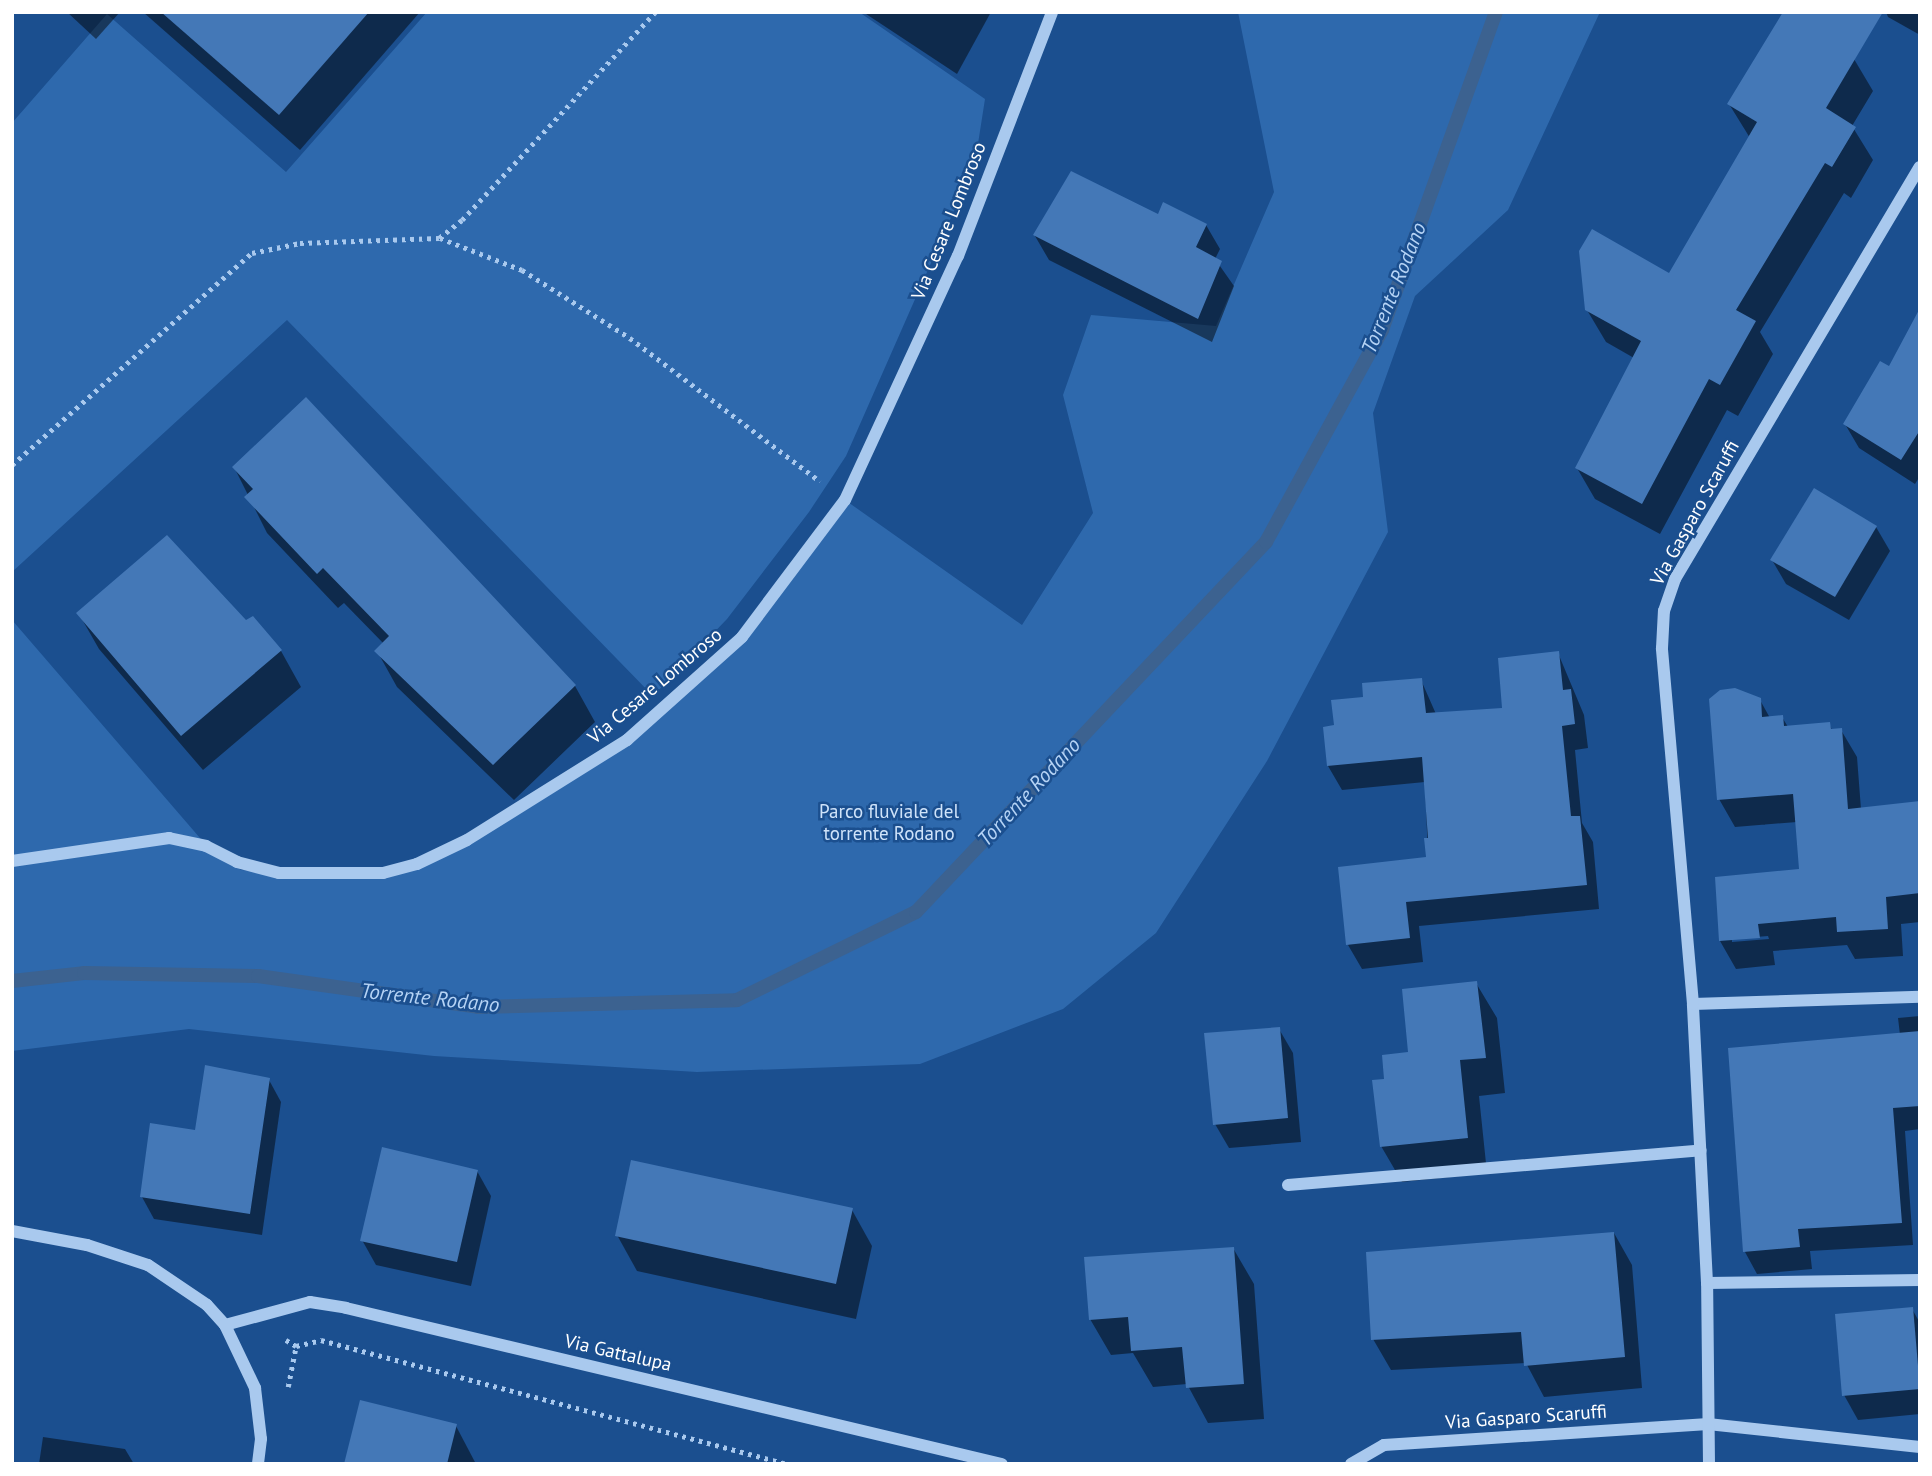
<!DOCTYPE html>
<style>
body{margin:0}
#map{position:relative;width:1932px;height:1476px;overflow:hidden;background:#1b4f8f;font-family:"PT Sans",sans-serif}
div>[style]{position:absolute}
.green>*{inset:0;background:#2e69ad}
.shadow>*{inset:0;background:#0007}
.stream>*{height:14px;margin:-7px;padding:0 7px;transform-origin:7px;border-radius:7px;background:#3c6290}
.building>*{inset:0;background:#4478b7}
.path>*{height:4.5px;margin-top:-2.25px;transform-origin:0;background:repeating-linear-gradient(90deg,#a9c9ee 0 3.5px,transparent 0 8.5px)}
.minor>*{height:12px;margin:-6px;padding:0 6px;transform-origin:6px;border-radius:6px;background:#a9c9ee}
span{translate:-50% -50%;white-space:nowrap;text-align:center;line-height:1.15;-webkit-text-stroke:5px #1b4f8f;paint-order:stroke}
.street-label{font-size:19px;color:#fff}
.park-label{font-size:19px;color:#cfe3fa}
.water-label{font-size:21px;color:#b5d3f5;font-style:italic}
.frame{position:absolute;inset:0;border:14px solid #fff;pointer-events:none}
</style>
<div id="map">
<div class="green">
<div style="clip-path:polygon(427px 12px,859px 12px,985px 99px,975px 163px,846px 456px,809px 512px,727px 619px,653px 696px,287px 320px,12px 572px,12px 123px,107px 14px,286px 172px)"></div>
<div style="clip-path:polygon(1238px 12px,1600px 12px,1508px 210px,1415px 296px,1373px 413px,1388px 532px,1267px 761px,1156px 933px,1063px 1009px,920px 1064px,697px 1072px,434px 1056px,189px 1029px,12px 1051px,12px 620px,206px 845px,241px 870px,314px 875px,417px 864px,575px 776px,742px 637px,845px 500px,1022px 625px,1093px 513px,1063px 395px,1091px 315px,1216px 326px,1274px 192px)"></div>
</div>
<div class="shadow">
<div style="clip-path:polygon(67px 12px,120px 12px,96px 39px)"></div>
<div style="clip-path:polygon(143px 12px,420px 12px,300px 150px)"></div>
<div style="clip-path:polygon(863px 12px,991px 12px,957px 74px)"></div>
<div style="clip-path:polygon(1886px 12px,1920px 12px,1920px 35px,1888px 17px)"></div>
<div style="clip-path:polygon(1854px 59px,1873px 91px,1852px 126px,1873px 160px,1851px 198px,1844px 193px,1760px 332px,1773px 354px,1738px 416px,1727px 410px,1660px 534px,1595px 499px,1577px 468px,1634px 358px,1606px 342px,1587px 310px,1670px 275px,1750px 138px,1729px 104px)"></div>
<div style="clip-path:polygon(1159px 217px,1206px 225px,1220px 249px,1215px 259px,1234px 286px,1212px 342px,1049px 260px,1035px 236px)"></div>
<div style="clip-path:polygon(1920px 314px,1920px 476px,1915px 484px,1859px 448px,1845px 424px,1889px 368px)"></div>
<div style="clip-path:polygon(234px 467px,575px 686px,595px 722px,514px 800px,397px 687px,377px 651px,384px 644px,344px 603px,338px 608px,267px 533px)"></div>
<div style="clip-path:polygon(1876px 527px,1890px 551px,1849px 620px,1786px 584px,1772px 560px)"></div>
<div style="clip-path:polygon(79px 614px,246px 622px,253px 618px,281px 651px,301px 687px,203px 770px,99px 649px)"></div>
<div style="clip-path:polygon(1558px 653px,1584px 715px,1588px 748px,1575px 750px,1582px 823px,1593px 842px,1599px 909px,1419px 926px,1423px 962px,1362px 969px,1348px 945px,1428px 858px,1425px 782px,1342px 790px,1328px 766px,1325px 728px,1336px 727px,1365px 699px,1421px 680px,1436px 714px,1504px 710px)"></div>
<div style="clip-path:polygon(evenodd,1760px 700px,1770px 718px,1782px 717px,1788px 727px,1829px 724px,1832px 730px,1841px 730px,1857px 757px,1861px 809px,1920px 802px,1920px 922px,1901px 924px,1903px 956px,1855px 959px,1847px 945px,1773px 951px,1775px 965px,1736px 969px,1720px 941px,1801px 870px,1797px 822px,1735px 827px,1719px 799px,1760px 700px,1768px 936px,1769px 939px,1732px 942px,1732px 939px,1768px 936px)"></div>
<div style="clip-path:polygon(1476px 983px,1497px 1018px,1505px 1093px,1479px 1096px,1487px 1173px,1402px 1182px,1381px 1146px,1386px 1080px)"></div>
<div style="clip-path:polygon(1920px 1016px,1920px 1129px,1905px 1131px,1913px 1245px,1810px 1251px,1812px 1269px,1757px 1274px,1745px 1252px,1900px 1035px,1898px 1018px)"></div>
<div style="clip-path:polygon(1279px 1029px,1293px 1053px,1301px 1142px,1229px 1148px,1215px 1124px)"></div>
<div style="clip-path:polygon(269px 1080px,281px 1102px,262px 1235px,154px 1219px,142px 1197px,196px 1132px)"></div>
<div style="clip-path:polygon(477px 1171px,491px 1196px,471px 1286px,376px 1265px,362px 1240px)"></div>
<div style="clip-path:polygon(852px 1210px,872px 1246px,856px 1319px,637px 1271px,617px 1235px)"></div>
<div style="clip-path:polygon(1614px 1233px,1632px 1265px,1642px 1388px,1544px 1397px,1526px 1363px,1391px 1370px,1373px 1339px)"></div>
<div style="clip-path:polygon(1233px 1248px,1254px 1284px,1264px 1419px,1208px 1423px,1187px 1384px,1153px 1387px,1133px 1353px,1111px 1355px,1090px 1319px)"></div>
<div style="clip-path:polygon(1912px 1309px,1920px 1323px,1920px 1414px,1858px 1420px,1844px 1395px)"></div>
<div style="clip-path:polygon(456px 1426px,476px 1464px,346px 1464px)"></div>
<div style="clip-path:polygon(43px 1437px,125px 1449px,134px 1464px,39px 1464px)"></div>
</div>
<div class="stream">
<div style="left:12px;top:981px;width:72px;rotate:-6.3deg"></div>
<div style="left:84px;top:973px;width:174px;rotate:1deg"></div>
<div style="left:258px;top:976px;width:222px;rotate:8deg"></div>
<div style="left:478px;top:1007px;width:259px;rotate:-1.5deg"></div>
<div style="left:737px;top:1000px;width:199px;rotate:-26.2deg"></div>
<div style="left:916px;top:912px;width:509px;rotate:-46.59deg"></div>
<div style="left:1266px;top:542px;width:242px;rotate:-61.3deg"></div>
<div style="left:1382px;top:330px;width:338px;rotate:-70.3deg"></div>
</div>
<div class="building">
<div style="clip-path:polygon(161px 12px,369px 12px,279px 115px)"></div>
<div style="clip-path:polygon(1783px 12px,1883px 12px,1826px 108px,1856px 127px,1832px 167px,1825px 163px,1736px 310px,1756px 321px,1720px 385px,1709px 379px,1642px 504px,1575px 468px,1641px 341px,1585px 310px,1579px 251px,1592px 229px,1669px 273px,1757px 122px,1727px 104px)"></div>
<div style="clip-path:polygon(1071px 171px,1158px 214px,1163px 202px,1207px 224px,1196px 247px,1222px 261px,1198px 319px,1033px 235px)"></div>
<div style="clip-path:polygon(1920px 308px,1920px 430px,1901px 460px,1843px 424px,1880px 361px,1889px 366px)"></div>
<div style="clip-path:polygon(306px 397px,576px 685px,493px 765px,374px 651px,389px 636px,323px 568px,317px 574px,244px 497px,253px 489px,232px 467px)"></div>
<div style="clip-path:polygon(1814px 488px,1877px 526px,1835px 597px,1770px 560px)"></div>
<div style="clip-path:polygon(167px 535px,246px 620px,253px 616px,282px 650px,181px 736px,76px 613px)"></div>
<div style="clip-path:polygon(1559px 651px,1563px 690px,1571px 689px,1575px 724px,1562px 726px,1571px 816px,1580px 816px,1587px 885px,1406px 902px,1410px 938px,1346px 945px,1338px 867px,1426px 857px,1424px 838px,1428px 838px,1422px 757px,1327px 766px,1323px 727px,1334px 725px,1331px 700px,1363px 697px,1362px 683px,1422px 678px,1426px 713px,1502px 708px,1498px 658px)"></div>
<div style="clip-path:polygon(1735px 688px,1761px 698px,1762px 717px,1783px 715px,1784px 726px,1830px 722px,1831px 729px,1842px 728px,1848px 809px,1920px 801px,1920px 893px,1886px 897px,1888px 929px,1837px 932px,1836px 917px,1758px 924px,1760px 938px,1719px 941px,1715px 877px,1799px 869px,1793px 794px,1717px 800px,1709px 699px,1720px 690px)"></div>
<div style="clip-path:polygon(1477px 981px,1486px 1058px,1460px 1060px,1468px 1138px,1380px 1147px,1372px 1080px,1384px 1079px,1382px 1055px,1408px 1052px,1402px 989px)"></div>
<div style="clip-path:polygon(1280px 1027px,1288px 1118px,1213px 1125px,1204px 1033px)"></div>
<div style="clip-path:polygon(1920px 1031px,1920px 1106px,1893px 1108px,1902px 1223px,1798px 1229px,1800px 1247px,1743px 1252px,1728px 1048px)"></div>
<div style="clip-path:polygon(205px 1065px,270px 1078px,250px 1214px,140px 1197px,150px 1123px,195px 1130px)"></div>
<div style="clip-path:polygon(382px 1147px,478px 1170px,457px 1262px,360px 1241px)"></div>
<div style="clip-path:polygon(631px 1160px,853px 1208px,836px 1284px,615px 1236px)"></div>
<div style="clip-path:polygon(1614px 1232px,1625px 1357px,1524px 1366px,1521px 1332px,1371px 1340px,1366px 1252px)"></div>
<div style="clip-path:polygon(1234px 1247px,1244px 1384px,1186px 1388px,1182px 1347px,1131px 1351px,1128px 1317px,1089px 1320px,1084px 1257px)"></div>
<div style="clip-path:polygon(1913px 1307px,1920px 1389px,1842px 1396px,1835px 1314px)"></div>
<div style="clip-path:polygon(360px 1400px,457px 1424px,447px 1464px,344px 1464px)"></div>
</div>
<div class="path">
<div style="left:440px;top:238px;width:88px;rotate:21.3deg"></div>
<div style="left:522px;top:270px;width:128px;rotate:32.2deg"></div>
<div style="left:630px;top:338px;width:238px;rotate:37deg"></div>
<div style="left:12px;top:465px;width:320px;rotate:-41.5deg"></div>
<div style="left:252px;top:253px;width:49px;rotate:-11.8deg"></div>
<div style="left:300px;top:243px;width:139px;rotate:-2.1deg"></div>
<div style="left:439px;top:238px;width:29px;rotate:-38deg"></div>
<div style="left:462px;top:220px;width:284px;rotate:-47.1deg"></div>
<div style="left:286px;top:1340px;width:12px;rotate:31deg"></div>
<div style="left:296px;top:1346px;width:26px;rotate:-13deg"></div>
<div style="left:321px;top:1340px;width:483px;rotate:14.9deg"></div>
<div style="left:288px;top:1387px;width:42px;rotate:-79deg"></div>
</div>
<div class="minor">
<div style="left:12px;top:861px;width:159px;rotate:-8.3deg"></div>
<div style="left:169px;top:838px;width:38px;rotate:12deg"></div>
<div style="left:206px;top:846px;width:35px;rotate:27deg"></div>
<div style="left:237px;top:862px;width:43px;rotate:14.7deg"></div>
<div style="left:279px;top:873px;width:104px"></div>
<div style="left:383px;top:873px;width:35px;rotate:-15deg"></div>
<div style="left:417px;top:864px;width:55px;rotate:-25.6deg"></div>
<div style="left:467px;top:840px;width:189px;rotate:-32deg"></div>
<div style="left:627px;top:740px;width:154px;rotate:-41.8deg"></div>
<div style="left:742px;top:637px;width:171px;rotate:-53.1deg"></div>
<div style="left:845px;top:500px;width:269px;rotate:-65.2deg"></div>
<div style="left:958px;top:256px;width:261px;rotate:-68.9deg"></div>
<div style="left:1693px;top:1004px;width:227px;rotate:-1.8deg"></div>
<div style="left:1288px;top:1185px;width:414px;rotate:-4.8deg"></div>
<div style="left:12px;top:1231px;width:76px;rotate:10.6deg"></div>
<div style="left:87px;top:1245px;width:64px;rotate:18.2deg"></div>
<div style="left:148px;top:1265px;width:71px;rotate:34.1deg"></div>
<div style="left:207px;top:1305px;width:27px;rotate:48deg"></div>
<div style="left:225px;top:1325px;width:70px;rotate:64.5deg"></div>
<div style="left:255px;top:1388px;width:51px;rotate:83.3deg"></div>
<div style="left:261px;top:1439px;width:25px;rotate:97deg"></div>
<div style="left:1707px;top:1283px;width:213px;rotate:-0.8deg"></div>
<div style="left:225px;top:1325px;width:88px;rotate:-15.1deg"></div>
<div style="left:310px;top:1302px;width:36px;rotate:9deg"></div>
<div style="left:346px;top:1308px;width:674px;rotate:13.38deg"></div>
<div style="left:1351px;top:1464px;width:38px;rotate:-30deg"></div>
<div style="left:1384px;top:1445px;width:325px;rotate:-3.7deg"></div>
<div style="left:1708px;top:1424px;width:213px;rotate:6.2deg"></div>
<div style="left:1709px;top:1464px;width:181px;rotate:-90.6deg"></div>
<div style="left:1707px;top:1283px;width:279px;rotate:-92.9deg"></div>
<div style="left:1693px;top:1004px;width:357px;rotate:-95deg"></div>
<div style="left:1662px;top:648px;width:37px;rotate:-87deg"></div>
<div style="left:1664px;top:611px;width:34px;rotate:-71deg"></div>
<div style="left:1675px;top:579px;width:479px;rotate:-59.3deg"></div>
</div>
<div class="street-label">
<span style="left:949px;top:221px;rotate:-68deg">Via Cesare Lombroso</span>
<span style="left:1695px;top:513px;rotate:-61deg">Via Gasparo Scaruffi</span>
<span style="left:655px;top:686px;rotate:-40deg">Via Cesare Lombroso</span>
<span style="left:618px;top:1353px;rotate:13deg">Via Gattalupa</span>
<span style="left:1526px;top:1417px;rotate:-4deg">Via Gasparo Scaruffi</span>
</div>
<div class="park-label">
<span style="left:889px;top:823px">Parco fluviale del<br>torrente Rodano</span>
</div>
<div class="water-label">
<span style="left:1394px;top:288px;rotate:-68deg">Torrente Rodano</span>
<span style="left:1029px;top:792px;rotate:-47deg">Torrente Rodano</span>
<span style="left:430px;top:998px;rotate:6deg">Torrente Rodano</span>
</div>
<div class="frame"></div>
</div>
